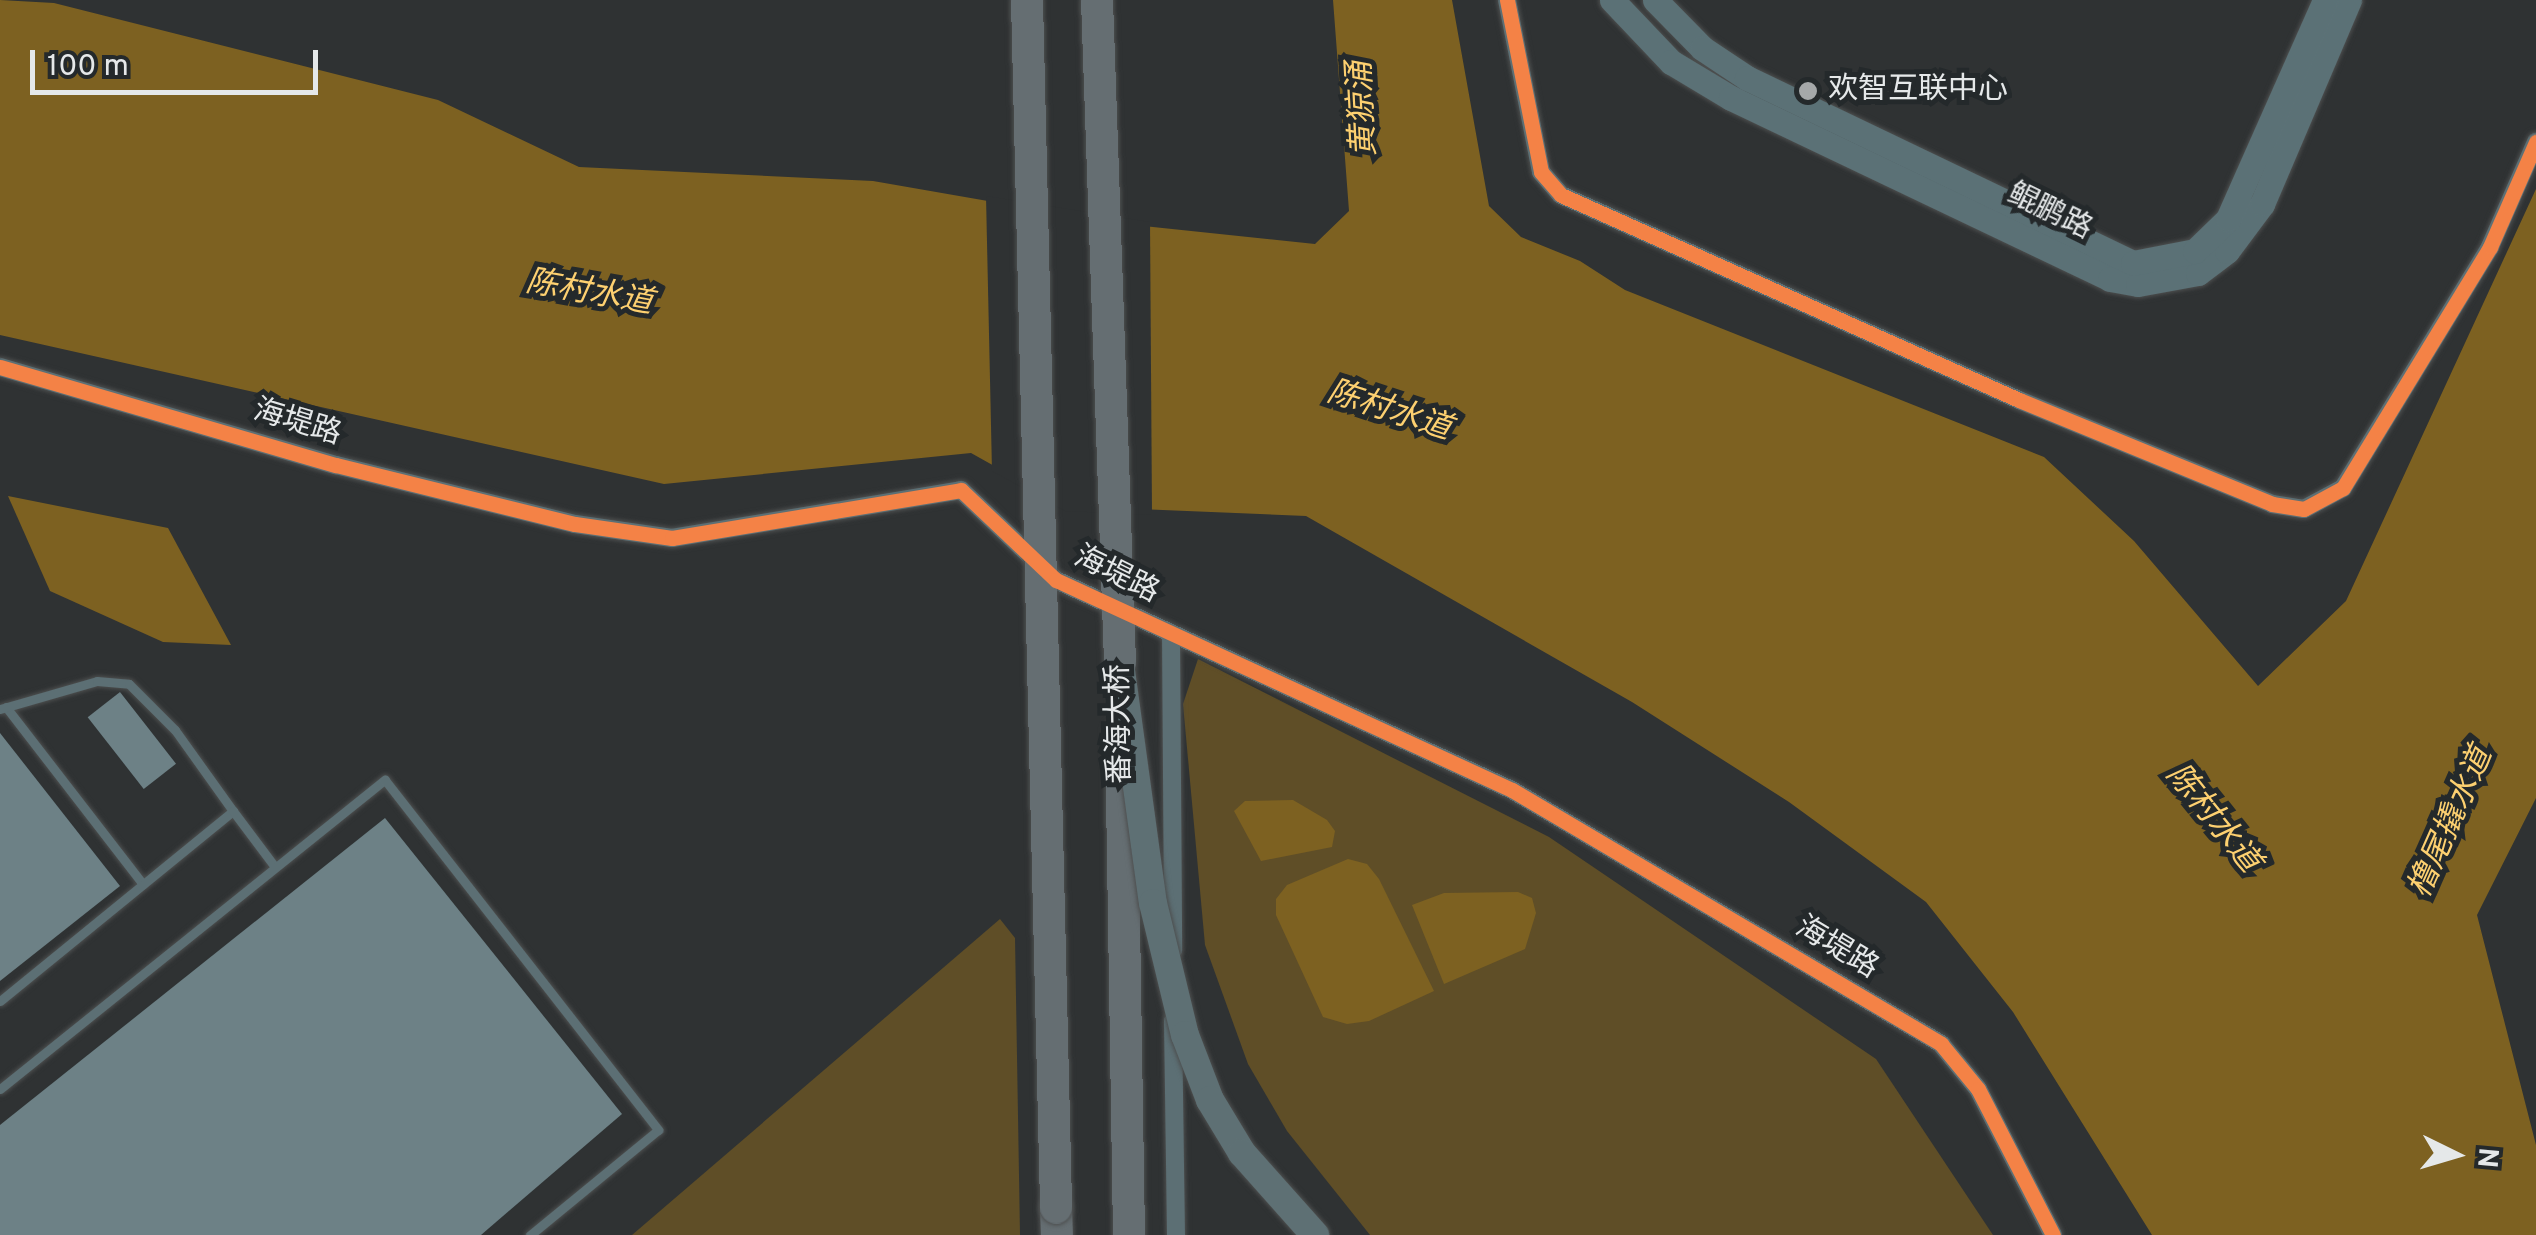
<!DOCTYPE html>
<html>
<head>
<meta charset="utf-8">
<style>
  body { margin:0 }
  #map { position:relative; width:2536px; height:1235px; overflow:hidden; background:#2f3233; font-family:Overpass,"Noto Sans SC",sans-serif }
  div>[style] { position:absolute }
  .green>* { inset:0; background:#5f4e27 }
  .water>* { inset:0; background:#7d6121 }
  .pier>* { inset:0; background:#2f3233 }
  .building>* { inset:0; background:#6d8186; transform-origin:0 0 }
  .roads { filter:drop-shadow(0 0 2px #4d4f4f) drop-shadow(0 0 2px #4d4f4f) }
  .lane>* { height:9px; margin:-4.5px; padding:0 4.5px; transform-origin:4.5px; border-radius:4.5px; background:#5c6f74 }
  .street>* { height:18px; margin:-9px; padding:0 9px; transform-origin:9px; border-radius:9px; background:#5c6f74 }
  .secondary>* { height:25px; margin:-12.5px; padding:0 12.5px; transform-origin:12.5px; border-radius:12.5px; background:#5b7176 }
  .highway>* { height:32px; margin:-16px; padding:0 16px; transform-origin:16px; border-radius:16px; background:#656e72 }
  .bridges { filter:drop-shadow(0 0 2px #4d4f4f) drop-shadow(0 0 2px #4d4f4f) }
  .primary-bridge>* { height:28px; margin:-14px; padding:0 14px; transform-origin:14px; border-radius:14px; background:#5e7074 }
  .highway-bridge>* { height:32px; margin:-16px; padding:0 16px; transform-origin:16px; border-radius:16px; background:#656e72 }
  .cycleway>* { height:15px; margin:-7.5px; padding:0 7.5px; transform-origin:7.5px; border-radius:7.5px; background:#f48246 }
  .dots>* { width:28px; height:28px; translate:-50% -50%; box-sizing:border-box; border:5px solid #24292b; border-radius:50% }
  span { translate:-50% -50%; white-space:nowrap; text-align:center; line-height:1.15; -webkit-text-stroke:10px #24292b; paint-order:stroke }
  .poi-label { font-size:30px; color:#e5e8e9 }
  .left { translate:0 -50%; text-align:left }
  .street-label { font-size:30px; color:#e5e8e9 }
  .water-label { font-size:32px; color:#fdd070; font-style:italic }
  .north { position:absolute; left:2406px; top:1105px; width:100px; height:100px; -webkit-text-stroke:8px #24292b; paint-order:stroke; rotate:95deg; font-size:28px; font-weight:700; line-height:40px; text-align:center; color:#e5e8e9 }
  .north::after { content:''; display:block; margin:auto; width:35px; height:45px; background:#e5e8e9; clip-path:polygon(50% 0,100% 100%,50% 72%,0 100%) }
  .scale { position:absolute; left:30px; top:50px; width:288px; height:45px; box-sizing:border-box; border:5px solid #e5e8e9; border-top:0; padding-left:12px; font-size:30px; line-height:35px; white-space:nowrap; color:#e5e8e9; -webkit-text-stroke:8px #24292b; paint-order:stroke }
</style>
</head>
<body>
<div id="map">
  <div class="green">
    <div style="clip-path:polygon(1198px 659px,1549px 837px,1876px 1059px,1993px 1235px,1370px 1235px,1287px 1131px,1248px 1064px,1205px 945px,1183px 704px)"></div>
    <div style="clip-path:polygon(1000px 919px,1015px 938px,1020px 1235px,632px 1235px)"></div>
  </div>
  <div class="water">
    <div style="clip-path:polygon(0 0,54px 3px,438px 100px,579px 167px,873px 181px,1115px 223px,1315px 244px,1349px 211px,1333px 0,1452px 0,1489px 206px,1521px 237px,1580px 261px,1625px 290px,2044px 457px,2134px 541px,2258px 686px,2346px 601px,2536px 189px,2536px 798px,2477px 915px,2536px 1145px,2536px 1235px,2152px 1235px,2013px 1012px,1926px 902px,1789px 802px,1632px 702px,1306px 516px,1066px 506px,971px 453px,664px 484px,0 335px)"></div>
    <div style="clip-path:polygon(8px 496px,168px 528px,231px 645px,163px 642px,50px 591px)"></div>
    <div style="clip-path:polygon(1293px 800px,1327px 820px,1335px 831px,1332px 847px,1261px 861px,1234px 811px,1245px 801px)"></div>
    <div style="clip-path:polygon(1348px 859px,1367px 864px,1379px 879px,1434px 991px,1369px 1021px,1347px 1024px,1323px 1017px,1276px 915px,1276px 899px,1287px 885px)"></div>
    <div style="clip-path:polygon(1518px 892px,1532px 898px,1536px 913px,1525px 949px,1444px 984px,1412px 905px,1444px 893px)"></div>
  </div>
  <div class="pier">
    <div style="clip-path:polygon(986px 196px,1150px 222px,1152px 515px,1065px 511px,992px 471px)"></div>
  </div>
  <div class="building">
    <div style="left:120px;top:692px;width:91px;height:41px;rotate:52deg"></div>
    <div style="clip-path:polygon(0 733px,120px 886px,0 981px)"></div>
    <div style="clip-path:polygon(385px 818px,622px 1114px,481px 1235px,0 1235px,0 1125px)"></div>
  </div>
  <div class="roads">
    <div class="lane">
      <div style="left:6px;top:707px;width:224px;rotate:52.3deg"></div>
      <div style="left:0;top:709px;width:101px;rotate:-16.1deg"></div>
      <div style="left:97px;top:681px;width:32px;rotate:5deg"></div>
      <div style="left:129px;top:684px;width:65px;rotate:45deg"></div>
      <div style="left:175px;top:730px;width:100px;rotate:54.4deg"></div>
      <div style="left:0;top:1001px;width:301px;rotate:-39.2deg"></div>
      <div style="left:233px;top:811px;width:70px;rotate:53.1deg"></div>
      <div style="left:0;top:1089px;width:494px;rotate:-38.8deg"></div>
      <div style="left:385px;top:780px;width:444px;rotate:52deg"></div>
      <div style="left:658px;top:1130px;width:166px;rotate:140.6deg"></div>
    </div>
    <div class="street">
      <div style="left:1507px;top:0;width:175px;rotate:78.8deg"></div>
      <div style="left:1541px;top:172px;width:30px;rotate:49deg"></div>
      <div style="left:1561px;top:195px;width:502px;rotate:24.11deg"></div>
      <div style="left:2019px;top:400px;width:274px;rotate:22.3deg"></div>
      <div style="left:2272px;top:504px;width:32px;rotate:9deg"></div>
      <div style="left:2304px;top:509px;width:44px;rotate:-28.3deg"></div>
      <div style="left:2343px;top:488px;width:282px;rotate:-58.6deg"></div>
      <div style="left:2490px;top:247px;width:115px;rotate:-66.3deg"></div>
      <div style="left:0;top:367px;width:350px;rotate:16.3deg"></div>
      <div style="left:336px;top:465px;width:246px;rotate:13.9deg"></div>
      <div style="left:575px;top:524px;width:98px;rotate:8.2deg"></div>
      <div style="left:672px;top:538px;width:293px;rotate:-9.4deg"></div>
      <div style="left:961px;top:490px;width:131px;rotate:43.5deg"></div>
      <div style="left:1056px;top:580px;width:502px;rotate:24.73deg"></div>
      <div style="left:1512px;top:790px;width:499px;rotate:30.6deg"></div>
      <div style="left:1941px;top:1044px;width:58px;rotate:50.6deg"></div>
      <div style="left:1978px;top:1089px;width:164px;rotate:62.8deg"></div>
      <div style="left:1171px;top:633px;width:317px;rotate:89.6deg"></div>
      <div style="left:1173px;top:1021px;width:214px;rotate:89.2deg"></div>
    </div>
    <div class="secondary">
      <div style="left:1612px;top:0;width:86px;rotate:46.4deg"></div>
      <div style="left:1671px;top:62px;width:70px;rotate:31deg"></div>
      <div style="left:1731px;top:98px;width:420px;rotate:25.5deg"></div>
      <div style="left:2110px;top:279px;width:28px;rotate:10deg"></div>
      <div style="left:2138px;top:284px;width:61px;rotate:-10.4deg"></div>
      <div style="left:2198px;top:273px;width:36px;rotate:-37deg"></div>
      <div style="left:2227px;top:251px;width:59px;rotate:-53.3deg"></div>
      <div style="left:2262px;top:204px;width:222px;rotate:-66.9deg"></div>
      <div style="left:1655px;top:0;width:67px;rotate:45.6deg"></div>
      <div style="left:1702px;top:48px;width:54px;rotate:33.7deg"></div>
      <div style="left:1747px;top:78px;width:428px;rotate:25.6deg"></div>
      <div style="left:2133px;top:263px;width:63px;rotate:-11deg"></div>
      <div style="left:2195px;top:251px;width:46px;rotate:-44.1deg"></div>
      <div style="left:2228px;top:219px;width:240px;rotate:-66.1deg"></div>
    </div>
    <div class="highway">
      <div style="left:1121px;top:732px;width:503px;rotate:89.09deg"></div>
      <div style="left:1056px;top:1208px;width:27px;rotate:88deg"></div>
    </div>
  </div>
  <div class="bridges">
    <div class="primary-bridge">
      <div style="left:1120px;top:663px;width:242px;rotate:82.2deg"></div>
      <div style="left:1153px;top:903px;width:136px;rotate:76.4deg"></div>
      <div style="left:1185px;top:1035px;width:70px;rotate:69deg"></div>
      <div style="left:1210px;top:1100px;width:62px;rotate:58.9deg"></div>
      <div style="left:1242px;top:1153px;width:110px;rotate:48.3deg"></div>
    </div>
    <div class="highway-bridge">
      <div style="left:1027px;top:0;width:1208px;rotate:88.62deg"></div>
      <div style="left:1097px;top:0;width:663px;rotate:88.01deg"></div>
    </div>
  </div>
  <div class="cycleway">
    <div style="left:1507px;top:0;width:175px;rotate:78.8deg"></div>
    <div style="left:1541px;top:172px;width:30px;rotate:49deg"></div>
    <div style="left:1561px;top:195px;width:502px;rotate:24.11deg"></div>
    <div style="left:2019px;top:400px;width:274px;rotate:22.3deg"></div>
    <div style="left:2272px;top:504px;width:32px;rotate:9deg"></div>
    <div style="left:2304px;top:509px;width:44px;rotate:-28.3deg"></div>
    <div style="left:2343px;top:488px;width:282px;rotate:-58.6deg"></div>
    <div style="left:2490px;top:247px;width:115px;rotate:-66.3deg"></div>
    <div style="left:0;top:367px;width:350px;rotate:16.3deg"></div>
    <div style="left:336px;top:465px;width:246px;rotate:13.9deg"></div>
    <div style="left:575px;top:524px;width:98px;rotate:8.2deg"></div>
    <div style="left:672px;top:538px;width:293px;rotate:-9.4deg"></div>
    <div style="left:961px;top:490px;width:131px;rotate:43.5deg"></div>
    <div style="left:1056px;top:580px;width:502px;rotate:24.73deg"></div>
    <div style="left:1512px;top:790px;width:499px;rotate:30.6deg"></div>
    <div style="left:1941px;top:1044px;width:58px;rotate:50.6deg"></div>
    <div style="left:1978px;top:1089px;width:164px;rotate:62.8deg"></div>
  </div>
  <div class="dots">
    <div style="left:1808px;top:91px;background:#a5a8a9"></div>
  </div>
  <div class="poi-label">
    <span class="left" style="left:1828px;top:91px">欢智互联中心</span>
  </div>
  <div class="street-label">
    <span style="left:2049px;top:213px;rotate:26deg">鲲鹏路</span>
    <span style="left:297px;top:424px;rotate:17deg">海堤路</span>
    <span style="left:1116px;top:576px;rotate:26deg">海堤路</span>
    <span style="left:1121px;top:724px;rotate:-91deg">番海大桥</span>
    <span style="left:1836px;top:949px;rotate:31deg">海堤路</span>
  </div>
  <div class="water-label">
    <span style="left:1364px;top:109px;rotate:-93deg">黄猄涌</span>
    <span style="left:589px;top:294px;rotate:10deg">陈村水道</span>
    <span style="left:1389px;top:412px;rotate:18deg">陈村水道</span>
    <span style="left:2212px;top:819px;rotate:51deg">陈村水道</span>
    <span style="left:2452px;top:823px;rotate:-66deg">橹尾撬水道</span>
  </div>
  <div class="north">N</div>
  <div class="scale">100 m</div>
</div>
</body>
</html>
